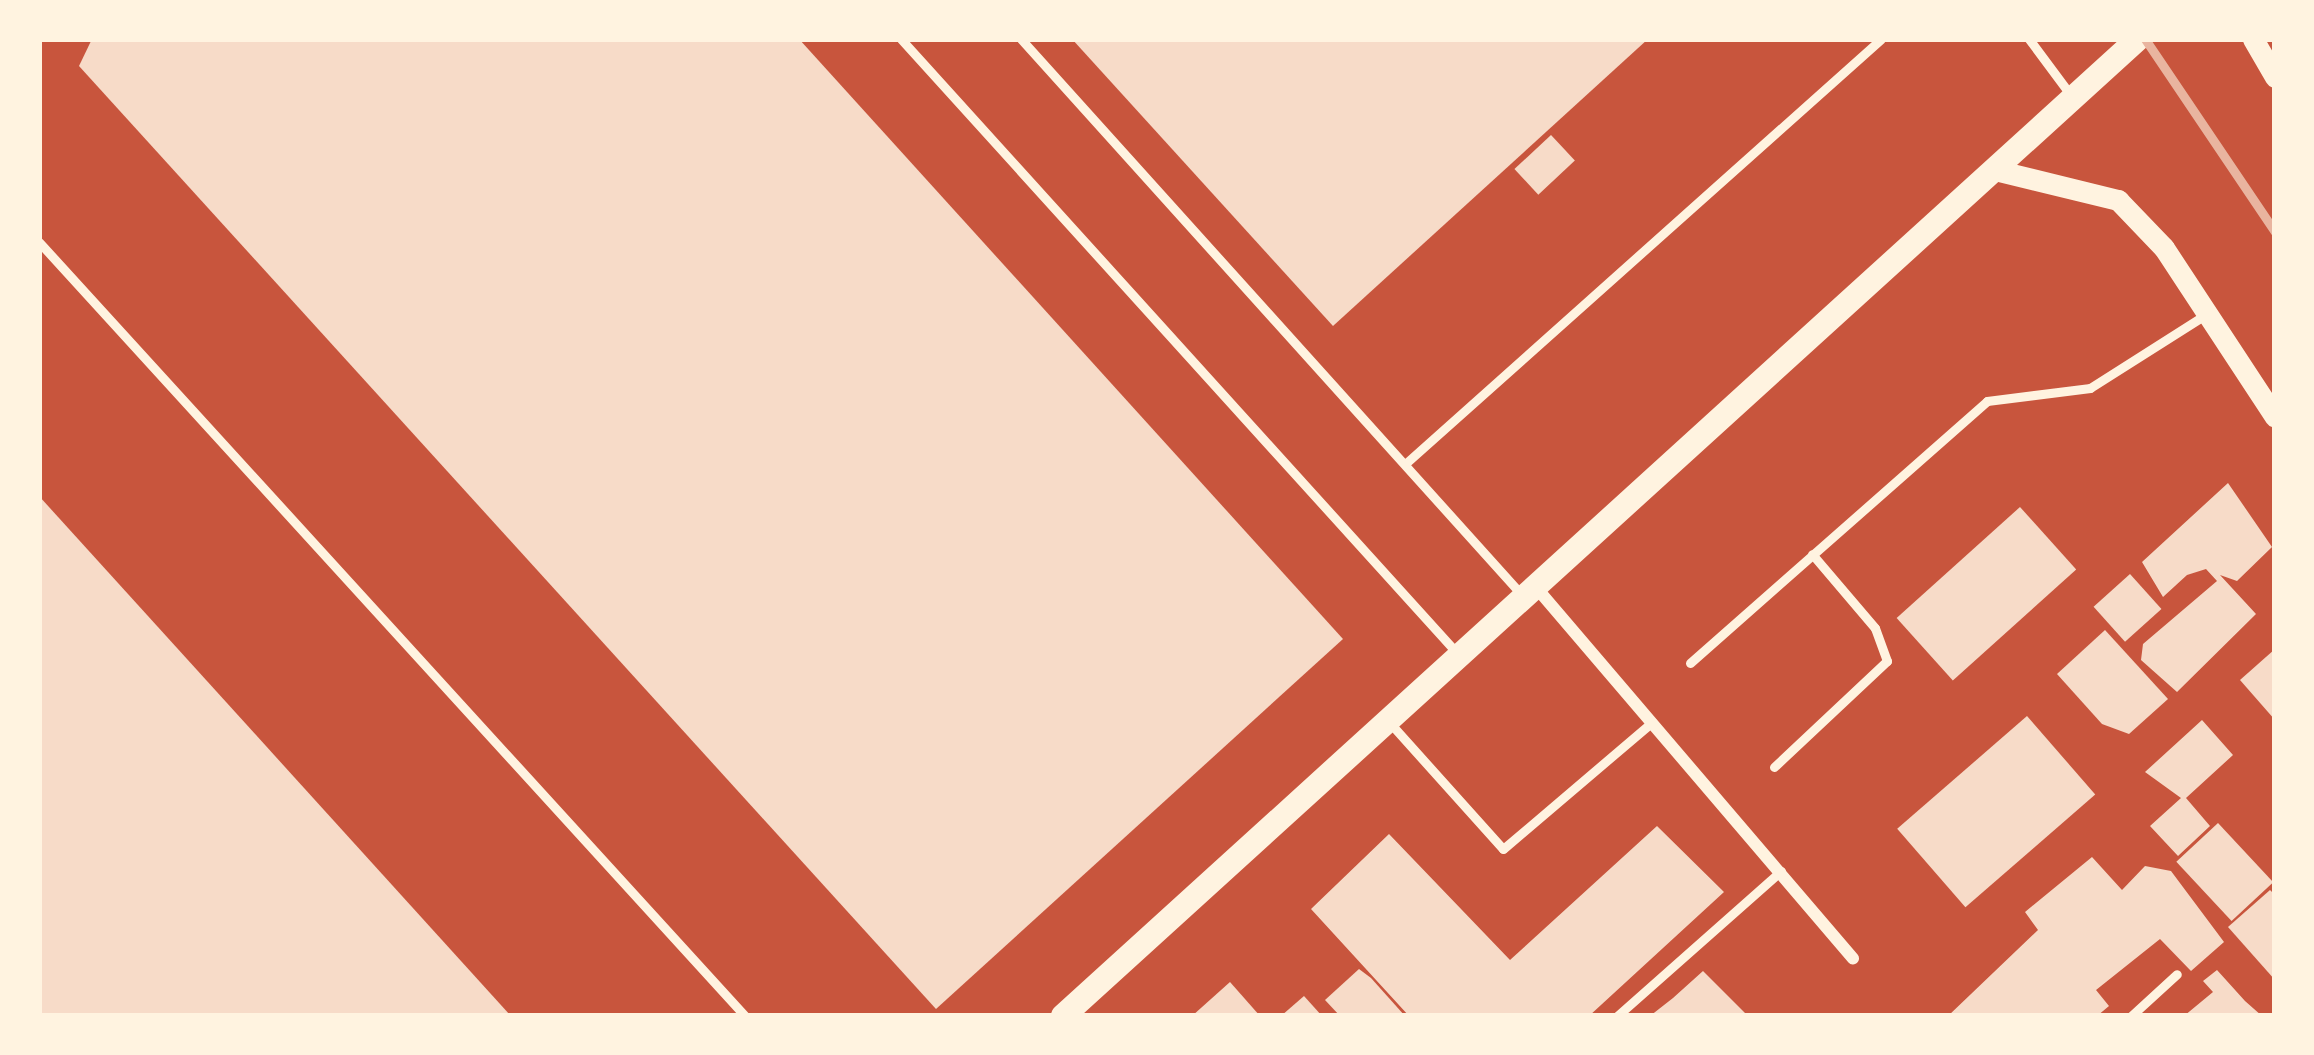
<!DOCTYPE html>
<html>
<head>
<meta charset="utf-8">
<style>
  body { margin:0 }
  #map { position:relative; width:2314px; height:1055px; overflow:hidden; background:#c8553d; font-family:Lora,serif }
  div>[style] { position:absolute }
  .building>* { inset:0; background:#f7dbc8; transform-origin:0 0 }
  .service>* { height:9px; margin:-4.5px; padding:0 4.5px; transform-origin:4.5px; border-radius:4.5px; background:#fff3e0 }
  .minor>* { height:12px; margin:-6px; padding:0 6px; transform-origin:6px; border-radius:6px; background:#fff3e0 }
  .tertiary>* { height:21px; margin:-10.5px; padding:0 10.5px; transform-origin:10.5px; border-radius:10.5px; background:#fff3e0 }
  .secondary>* { height:24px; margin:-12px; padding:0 12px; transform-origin:12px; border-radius:12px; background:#fff3e0 }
  .rail>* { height:9px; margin:-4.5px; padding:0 4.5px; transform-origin:4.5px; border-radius:4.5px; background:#e9b49f }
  span { translate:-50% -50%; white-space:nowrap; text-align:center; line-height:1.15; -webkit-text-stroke:9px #fff3e0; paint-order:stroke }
  .frame { position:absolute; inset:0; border:42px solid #fff3e0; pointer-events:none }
</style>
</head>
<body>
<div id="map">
  <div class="building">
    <div style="clip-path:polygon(92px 39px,799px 39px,1343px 639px,936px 1009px,79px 66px)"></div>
    <div style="clip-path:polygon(1072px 39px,1648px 39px,1333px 326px)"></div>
    <div style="left:1551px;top:135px;width:35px;height:50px;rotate:47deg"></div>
    <div style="clip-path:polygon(2228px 483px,2272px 547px,2237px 581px,2220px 575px,2256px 614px,2177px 692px,2141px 660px,2143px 644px,2217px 581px,2206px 569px,2187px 575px,2163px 597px,2142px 562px)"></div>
    <div style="clip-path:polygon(39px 496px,511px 1016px,39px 1016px)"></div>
    <div style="left:2020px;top:507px;width:84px;height:166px;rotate:48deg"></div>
    <div style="left:2130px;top:574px;width:47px;height:49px;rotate:48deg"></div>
    <div style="clip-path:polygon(2105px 630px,2168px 699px,2129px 734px,2102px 724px,2057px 674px)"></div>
    <div style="clip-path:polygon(2275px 649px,2275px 720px,2240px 680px)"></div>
    <div style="left:2027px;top:716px;width:104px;height:172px;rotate:49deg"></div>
    <div style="clip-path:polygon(2202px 720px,2233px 755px,2186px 798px,2210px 826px,2178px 856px,2150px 826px,2181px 798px,2145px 772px)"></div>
    <div style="left:2218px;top:823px;width:81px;height:57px;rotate:47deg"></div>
    <div style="clip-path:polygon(1657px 826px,1724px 892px,1589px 1016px,1409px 1016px,1311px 909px,1389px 834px,1510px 960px)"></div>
    <div style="clip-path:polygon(2092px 857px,2122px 890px,2145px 866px,2171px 871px,2224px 942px,2191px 971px,2160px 939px,2096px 990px,2109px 1006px,2097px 1016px,1948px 1016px,2038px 930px,2025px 912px)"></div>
    <div style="clip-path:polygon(2270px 890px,2275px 895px,2275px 980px,2228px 927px)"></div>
    <div style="clip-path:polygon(1359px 969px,1371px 978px,1405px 1016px,1340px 1016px,1325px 1000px)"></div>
    <div style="clip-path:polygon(2217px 970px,2245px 1001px,2262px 1016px,2184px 1016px,2213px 992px,2203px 981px)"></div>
    <div style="clip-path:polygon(1703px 971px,1748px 1016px,1650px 1016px,1673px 998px)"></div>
    <div style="clip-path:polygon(1230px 982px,1260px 1016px,1192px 1016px)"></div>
    <div style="clip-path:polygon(1304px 996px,1322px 1016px,1281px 1016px)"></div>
  </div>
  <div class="service">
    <div style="left:901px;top:39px;width:828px;rotate:47.84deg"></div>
    <div style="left:1021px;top:39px;width:747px;rotate:47.98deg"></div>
    <div style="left:2029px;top:39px;width:72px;rotate:53.4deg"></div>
    <div style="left:39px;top:242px;width:1048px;rotate:47.63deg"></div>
    <div style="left:1405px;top:464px;width:638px;rotate:-41.76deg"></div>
    <div style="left:1690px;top:663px;width:396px;rotate:-41.4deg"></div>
    <div style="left:1987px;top:401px;width:104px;rotate:-7.2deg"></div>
    <div style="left:2090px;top:388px;width:136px;rotate:-32.4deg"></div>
    <div style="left:1390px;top:723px;width:169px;rotate:48.1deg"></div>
    <div style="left:1503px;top:849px;width:196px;rotate:-40.4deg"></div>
    <div style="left:1774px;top:767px;width:155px;rotate:-43.2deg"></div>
    <div style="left:1887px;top:661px;width:35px;rotate:-110deg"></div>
    <div style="left:1875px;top:628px;width:97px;rotate:-130.4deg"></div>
    <div style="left:1617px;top:1016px;width:219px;rotate:-41.5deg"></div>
    <div style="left:2131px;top:1016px;width:62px;rotate:-42.4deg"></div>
  </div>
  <div class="minor">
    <div style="left:1540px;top:592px;width:482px;rotate:49.5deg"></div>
  </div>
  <div class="tertiary">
    <div style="left:2253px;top:39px;width:44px;rotate:59.9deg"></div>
    <div style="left:1995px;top:170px;width:127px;rotate:13.7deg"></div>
    <div style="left:2118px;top:200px;width:66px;rotate:46.2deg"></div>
    <div style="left:2164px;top:248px;width:202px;rotate:56.7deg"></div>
  </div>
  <div class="secondary">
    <div style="left:1063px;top:1016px;width:1453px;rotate:-42.27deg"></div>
  </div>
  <div class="rail">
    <div style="left:2145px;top:39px;width:233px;rotate:56deg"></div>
  </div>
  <div class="frame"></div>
</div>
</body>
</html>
